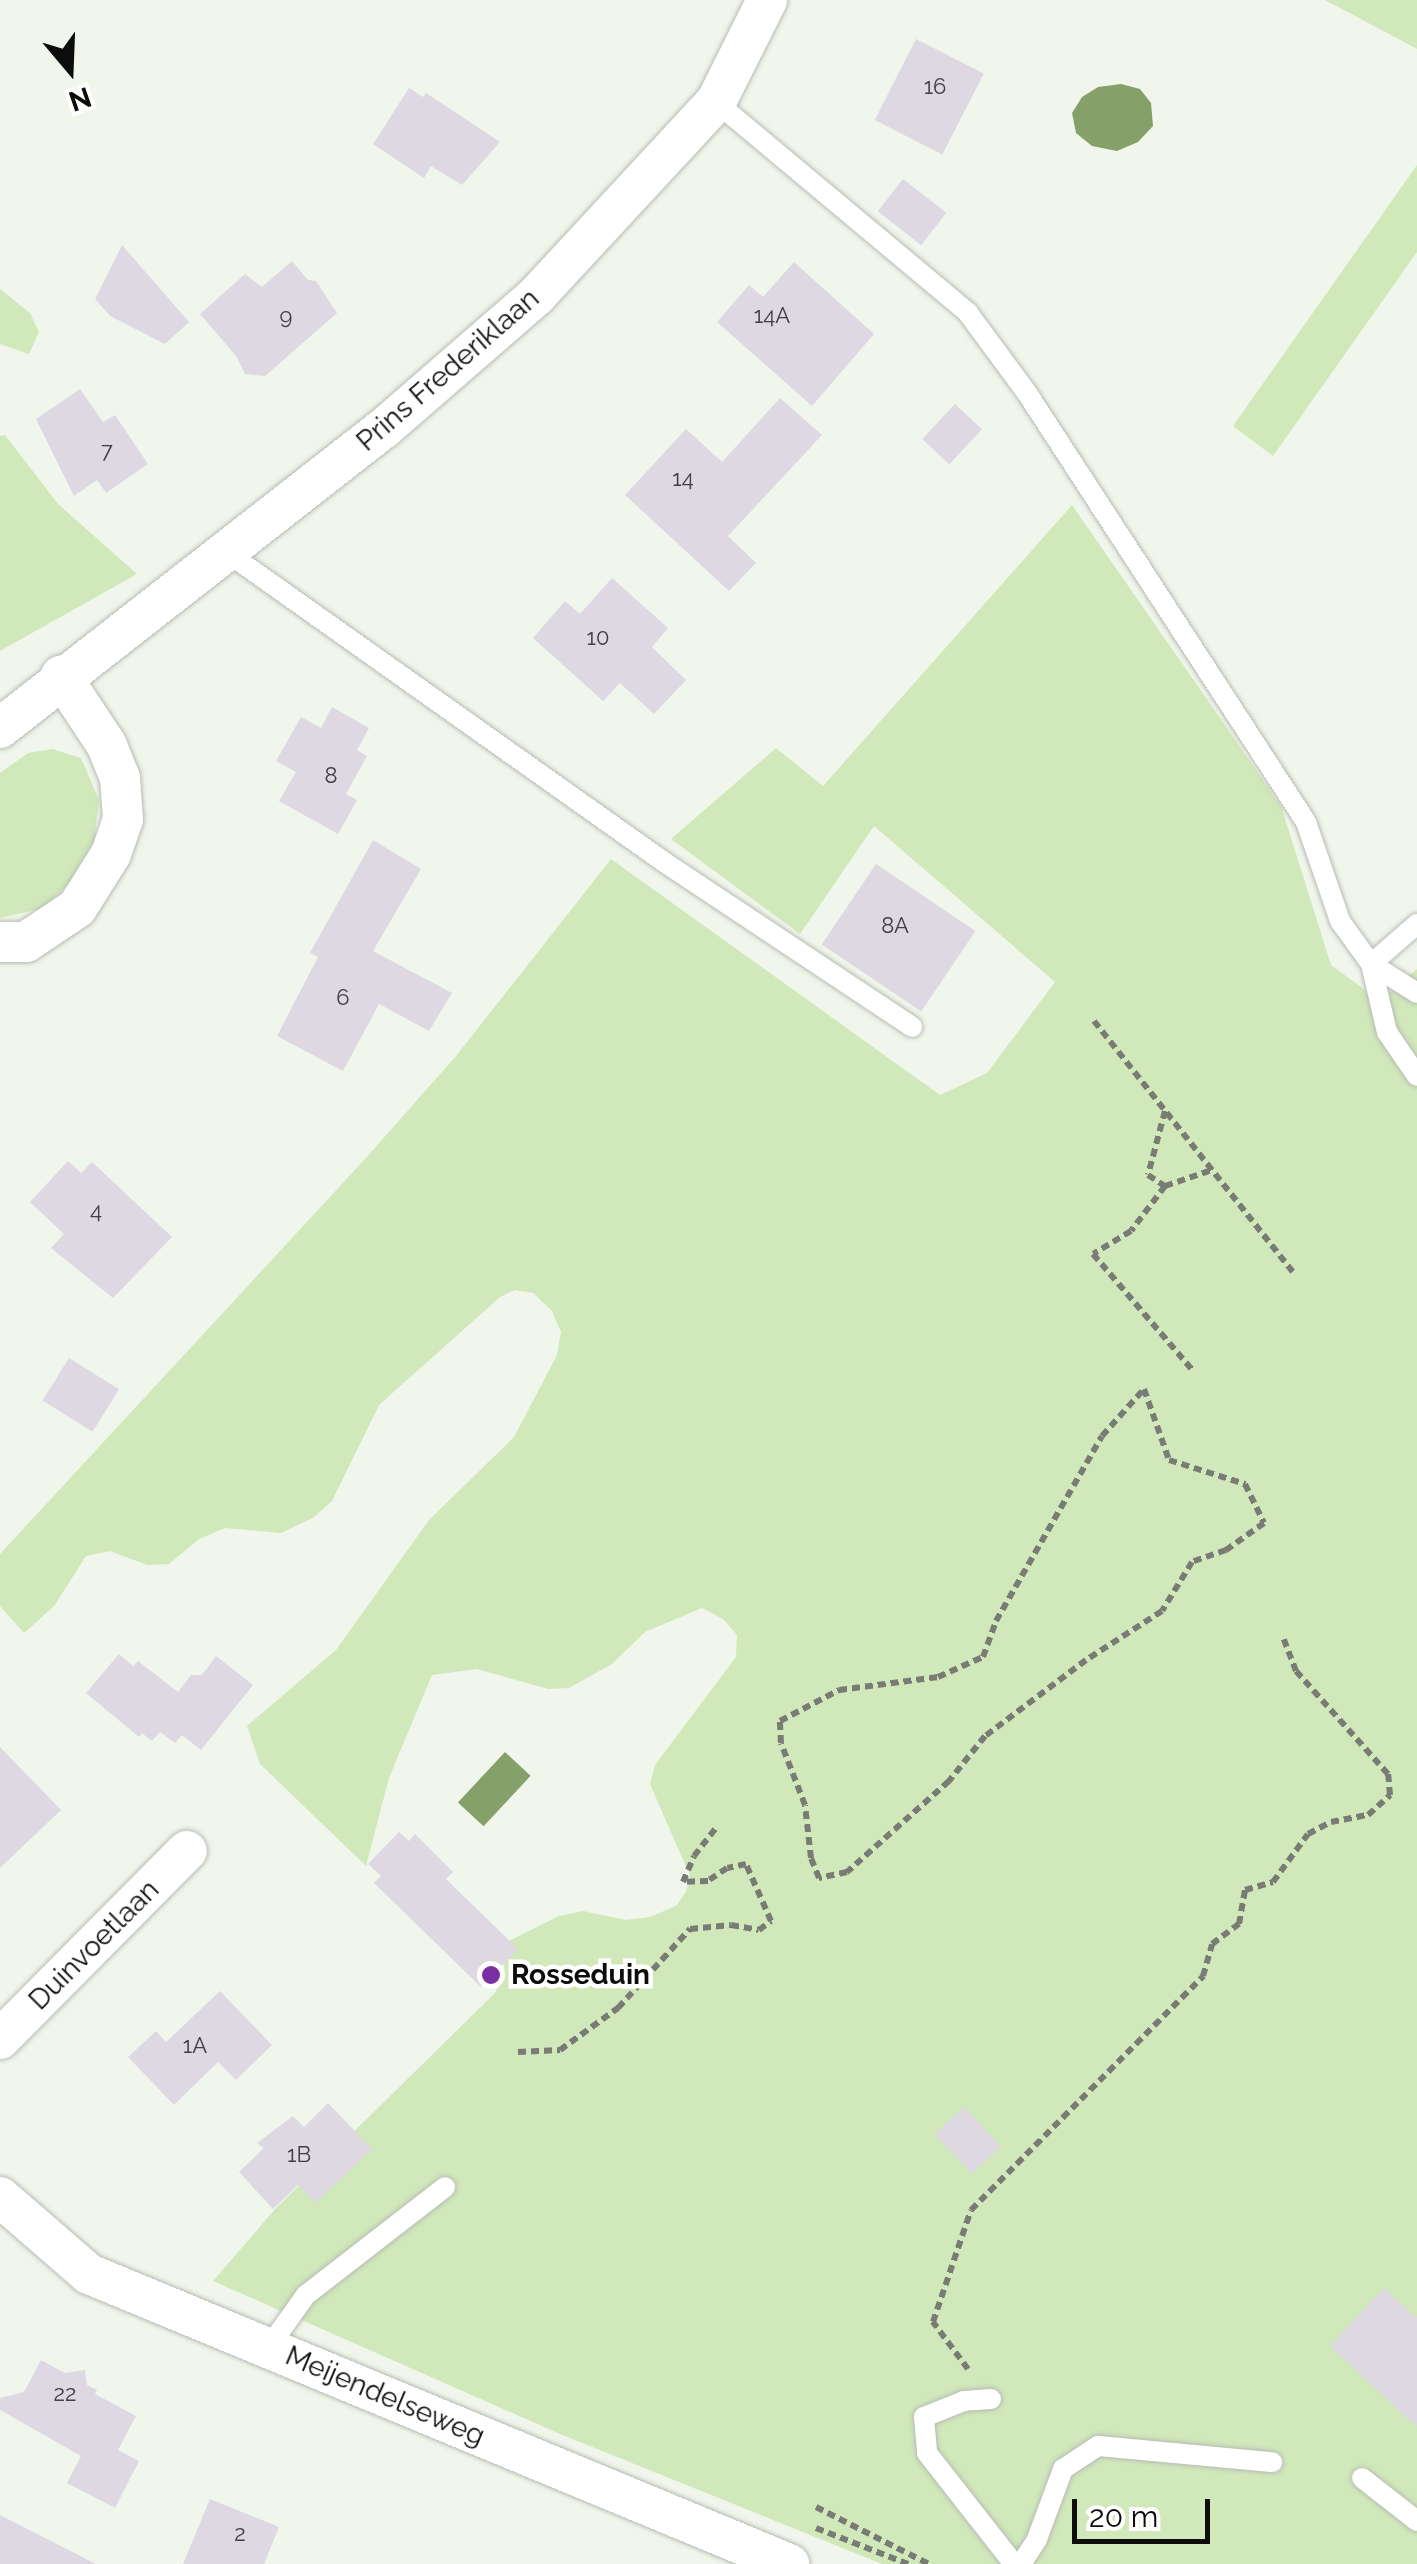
<!DOCTYPE html>
<html>
<head>
<meta charset="utf-8">
<style>
  body { margin:0 }
  #map { position:relative; width:1417px; height:2564px; overflow:hidden; background:#f1f6ec; font-family:Raleway,sans-serif }
  div>[style] { position:absolute }
  .green>* { inset:0; background:#d0e8ba }
  .water>* { inset:0; background:#85a068; transform-origin:0 0 }
  .building>* { inset:0; background:#ddd8e2; transform-origin:0 0 }
  .path>* { height:6px; margin-top:-3px; transform-origin:0; background:repeating-linear-gradient(90deg,#797c75 0 8px,transparent 0 13px) }
  .roads { filter:drop-shadow(0 0 2px #b7bcb3) drop-shadow(0 0 2px #b7bcb3) }
  .lane>* { height:20px; margin:-10px; padding:0 10px; transform-origin:10px; border-radius:10px; background:#fff }
  .street>* { height:40px; margin:-20px; padding:0 20px; transform-origin:20px; border-radius:20px; background:#fff }
  .dots>* { width:28px; height:28px; translate:-50% -50%; box-sizing:border-box; border:5px solid #fff; border-radius:50% }
  span { translate:-50% -50%; white-space:nowrap; text-align:center; line-height:1.15; -webkit-text-stroke:9px #fff; paint-order:stroke }
  .number-label { font-size:22px; color:#404040 }
  .number-label span { -webkit-text-stroke-width:0 }
  .street-label { font-size:28px; color:#0c0d0a }
  .poi-label { font-size:28px; color:#0c0d0a; font-weight:700 }
  .left { translate:0 -50%; text-align:left }
  .north { position:absolute; left:20px; top:20px; width:100px; height:100px; -webkit-text-stroke:8px #fff; paint-order:stroke; rotate:161deg; font-size:28px; font-weight:700; line-height:40px; text-align:center; color:#0c0d0a }
  .north::after { content:''; display:block; margin:auto; width:35px; height:45px; background:#0c0d0a; clip-path:polygon(50% 0,100% 100%,50% 72%,0 100%) }
  .scale { position:absolute; left:1072px; top:2499px; width:138px; height:45px; box-sizing:border-box; border:5px solid #0c0d0a; border-top:0; padding-left:12px; font-size:30px; line-height:35px; white-space:nowrap; color:#0c0d0a; -webkit-text-stroke:8px #fff; paint-order:stroke }
</style>
</head>
<body>
<div id="map">
  <div class="green">
    <div style="clip-path:polygon(1325px 0,1417px 0,1417px 49px)"></div>
    <div style="clip-path:polygon(1417px 165px,1417px 252px,1273px 456px,1233px 426px)"></div>
    <div style="clip-path:polygon(0 289px,30px 313px,39px 332px,29px 354px,0 344px)"></div>
    <div style="clip-path:polygon(5px 435px,58px 504px,137px 574px,0 651px,0 436px)"></div>
    <div style="clip-path:polygon(1072px 505px,1281px 806px,1331px 965px,1380px 1001px,1417px 969px,1417px 2564px,882px 2564px,560px 2434px,213px 2281px,276px 2208px,494px 1994px,504px 1978px,505px 1943px,559px 1916px,583px 1911px,626px 1920px,650px 1917px,676px 1906px,686px 1892px,690px 1876px,650px 1784px,655px 1765px,736px 1657px,737px 1635px,723px 1619px,702px 1608px,645px 1632px,612px 1664px,569px 1688px,548px 1689px,477px 1669px,432px 1675px,389px 1778px,366px 1866px,260px 1764px,247px 1726px,336px 1650px,429px 1520px,514px 1437px,557px 1355px,561px 1332px,552px 1311px,533px 1293px,515px 1290px,500px 1297px,379px 1405px,332px 1501px,313px 1518px,281px 1533px,225px 1528px,199px 1539px,169px 1564px,147px 1565px,110px 1551px,86px 1556px,54px 1606px,24px 1633px,0 1606px,0 1554px,365px 1159px,456px 1056px,611px 859px,940px 1095px,987px 1073px,1055px 982px,874px 826px,800px 934px,671px 839px,776px 748px,823px 786px)"></div>
    <div style="clip-path:polygon(52px 749px,81px 758px,99px 800px,94px 841px,72px 880px,44px 908px,0 918px,0 773px,28px 753px)"></div>
  </div>
  <div class="water">
    <div style="clip-path:polygon(1121px 84px,1140px 89px,1151px 103px,1153px 126px,1138px 142px,1117px 151px,1092px 146px,1076px 133px,1072px 113px,1082px 97px,1098px 87px)"></div>
    <div style="left:505px;top:1752px;width:35px;height:69px;rotate:43deg"></div>
  </div>
  <div class="building">
    <div style="left:916px;top:39px;width:76px;height:91px;rotate:27deg"></div>
    <div style="clip-path:polygon(409px 88px,423px 97px,426px 93px,500px 142px,462px 185px,431px 166px,424px 178px,373px 144px)"></div>
    <div style="left:903px;top:179px;width:55px;height:41px;rotate:38deg"></div>
    <div style="clip-path:polygon(122px 245px,189px 322px,165px 344px,110px 316px,95px 299px)"></div>
    <div style="clip-path:polygon(292px 261px,308px 280px,316px 281px,337px 313px,265px 376px,245px 374px,236px 356px,200px 314px,245px 274px,262px 287px)"></div>
    <div style="clip-path:polygon(794px 262px,874px 334px,812px 406px,717px 322px,749px 285px,763px 297px)"></div>
    <div style="clip-path:polygon(80px 389px,103px 422px,115px 415px,148px 464px,106px 493px,97px 480px,74px 496px,36px 419px)"></div>
    <div style="clip-path:polygon(780px 398px,822px 435px,728px 536px,756px 563px,729px 591px,625px 495px,686px 429px,722px 462px)"></div>
    <div style="left:955px;top:404px;width:37px;height:48px;rotate:43deg"></div>
    <div style="clip-path:polygon(612px 578px,668px 628px,652px 647px,686px 680px,654px 714px,620px 683px,603px 701px,533px 638px,565px 601px,580px 614px)"></div>
    <div style="clip-path:polygon(332px 707px,369px 728px,357px 750px,367px 756px,346px 794px,357px 800px,338px 834px,279px 801px,296px 772px,276px 761px,301px 717px,321px 728px)"></div>
    <div style="clip-path:polygon(373px 840px,421px 869px,373px 951px,452px 993px,429px 1031px,379px 1004px,343px 1071px,277px 1036px,318px 957px,310px 953px)"></div>
    <div style="left:876px;top:864px;width:120px;height:97px;rotate:34deg"></div>
    <div style="clip-path:polygon(68px 1161px,81px 1173px,92px 1162px,172px 1237px,113px 1298px,51px 1248px,64px 1234px,30px 1202px)"></div>
    <div style="left:69px;top:1358px;width:59px;height:50px;rotate:32deg"></div>
    <div style="clip-path:polygon(119px 1654px,133px 1666px,138px 1661px,178px 1692px,191px 1675px,202px 1675px,216px 1656px,253px 1685px,201px 1750px,182px 1735px,175px 1743px,160px 1732px,152px 1741px,142px 1733px,139px 1737px,86px 1693px)"></div>
    <div style="clip-path:polygon(0 1747px,61px 1810px,0 1868px)"></div>
    <div style="clip-path:polygon(399px 1832px,409px 1841px,415px 1834px,453px 1872px,446px 1879px,518px 1949px,481px 1987px,374px 1883px,381px 1876px,368px 1864px)"></div>
    <div style="clip-path:polygon(220px 1991px,272px 2045px,236px 2080px,218px 2062px,174px 2105px,128px 2057px,156px 2031px,166px 2042px)"></div>
    <div style="clip-path:polygon(328px 2103px,372px 2149px,315px 2203px,298px 2185px,273px 2209px,239px 2172px,264px 2148px,257px 2143px,293px 2116px,304px 2127px)"></div>
    <div style="left:964px;top:2107px;width:54px;height:40px;rotate:47deg"></div>
    <div style="clip-path:polygon(1384px 2288px,1417px 2318px,1417px 2427px,1330px 2346px)"></div>
    <div style="clip-path:polygon(41px 2360px,65px 2373px,85px 2370px,87px 2385px,97px 2390px,95px 2394px,136px 2416px,118px 2450px,139px 2461px,115px 2508px,67px 2483px,81px 2456px,0 2410px,0 2398px,24px 2392px)"></div>
    <div style="clip-path:polygon(210px 2499px,279px 2527px,264px 2564px,183px 2564px)"></div>
    <div style="clip-path:polygon(0 2515px,96px 2564px,0 2564px)"></div>
  </div>
  <div class="path">
    <div style="left:1094px;top:1021px;width:320px;rotate:51.6deg"></div>
    <div style="left:1165px;top:1111px;width:66px;rotate:104.9deg"></div>
    <div style="left:1148px;top:1175px;width:20px;rotate:33deg"></div>
    <div style="left:1165px;top:1186px;width:50px;rotate:-18.8deg"></div>
    <div style="left:1165px;top:1186px;width:56px;rotate:127.1deg"></div>
    <div style="left:1131px;top:1231px;width:44px;rotate:148.8deg"></div>
    <div style="left:1093px;top:1254px;width:155px;rotate:49.4deg"></div>
    <div style="left:1144px;top:1389px;width:75px;rotate:70.6deg"></div>
    <div style="left:1169px;top:1460px;width:80px;rotate:17.5deg"></div>
    <div style="left:1245px;top:1484px;width:43px;rotate:64deg"></div>
    <div style="left:1264px;top:1523px;width:47px;rotate:144.6deg"></div>
    <div style="left:1226px;top:1550px;width:36px;rotate:161deg"></div>
    <div style="left:1192px;top:1562px;width:57px;rotate:121.5deg"></div>
    <div style="left:1162px;top:1611px;width:90px;rotate:147.2deg"></div>
    <div style="left:1086px;top:1660px;width:126px;rotate:143deg"></div>
    <div style="left:985px;top:1736px;width:58px;rotate:128.7deg"></div>
    <div style="left:949px;top:1781px;width:137px;rotate:138.3deg"></div>
    <div style="left:847px;top:1872px;width:29px;rotate:168deg"></div>
    <div style="left:819px;top:1878px;width:22px;rotate:-112deg"></div>
    <div style="left:811px;top:1858px;width:53px;rotate:-96.5deg"></div>
    <div style="left:805px;top:1805px;width:66px;rotate:-111.2deg"></div>
    <div style="left:781px;top:1743px;width:22px;rotate:-93deg"></div>
    <div style="left:780px;top:1721px;width:67px;rotate:-27.7deg"></div>
    <div style="left:839px;top:1690px;width:100px;rotate:-7.5deg"></div>
    <div style="left:938px;top:1677px;width:49px;rotate:-24deg"></div>
    <div style="left:983px;top:1657px;width:38px;rotate:-70deg"></div>
    <div style="left:996px;top:1621px;width:213px;rotate:-60.2deg"></div>
    <div style="left:1102px;top:1436px;width:63px;rotate:-48.2deg"></div>
    <div style="left:518px;top:2052px;width:42px;rotate:-2.7deg"></div>
    <div style="left:560px;top:2050px;width:72px;rotate:-35.9deg"></div>
    <div style="left:618px;top:2008px;width:107px;rotate:-47.7deg"></div>
    <div style="left:690px;top:1929px;width:41px;rotate:-5.6deg"></div>
    <div style="left:731px;top:1925px;width:28px;rotate:10deg"></div>
    <div style="left:759px;top:1930px;width:15px;rotate:-37deg"></div>
    <div style="left:771px;top:1921px;width:62px;rotate:-113.7deg"></div>
    <div style="left:746px;top:1864px;width:19px;rotate:168deg"></div>
    <div style="left:727px;top:1868px;width:23px;rotate:146deg"></div>
    <div style="left:708px;top:1881px;width:25px;rotate:178deg"></div>
    <div style="left:683px;top:1882px;width:28px;rotate:-67deg"></div>
    <div style="left:694px;top:1856px;width:37px;rotate:-52deg"></div>
    <div style="left:968px;top:2369px;width:59px;rotate:-126.7deg"></div>
    <div style="left:933px;top:2322px;width:118px;rotate:-71.3deg"></div>
    <div style="left:971px;top:2210px;width:330px;rotate:-45.2deg"></div>
    <div style="left:1203px;top:1976px;width:33px;rotate:-74deg"></div>
    <div style="left:1212px;top:1944px;width:34px;rotate:-37deg"></div>
    <div style="left:1239px;top:1924px;width:35px;rotate:-80deg"></div>
    <div style="left:1245px;top:1890px;width:29px;rotate:-16deg"></div>
    <div style="left:1273px;top:1882px;width:59px;rotate:-53.9deg"></div>
    <div style="left:1308px;top:1834px;width:26px;rotate:-28deg"></div>
    <div style="left:1331px;top:1822px;width:38px;rotate:-11deg"></div>
    <div style="left:1368px;top:1815px;width:30px;rotate:-42deg"></div>
    <div style="left:1390px;top:1795px;width:21px;rotate:-95deg"></div>
    <div style="left:1388px;top:1774px;width:138px;rotate:-131.8deg"></div>
    <div style="left:1296px;top:1671px;width:34px;rotate:-111deg"></div>
    <div style="left:816px;top:2507px;width:127px;rotate:26.8deg"></div>
    <div style="left:816px;top:2528px;width:99px;rotate:21.4deg"></div>
  </div>
  <div class="roads">
    <div class="lane">
      <div style="left:716px;top:102px;width:329px;rotate:39.9deg"></div>
      <div style="left:968px;top:313px;width:99px;rotate:53.6deg"></div>
      <div style="left:1027px;top:393px;width:512px;rotate:56.96deg"></div>
      <div style="left:1306px;top:822px;width:105px;rotate:71deg"></div>
      <div style="left:1340px;top:921px;width:53px;rotate:54.2deg"></div>
      <div style="left:1371px;top:964px;width:61px;rotate:-41deg"></div>
      <div style="left:225px;top:551px;width:538px;rotate:35.31deg"></div>
      <div style="left:664px;top:862px;width:298px;rotate:33.6deg"></div>
      <div style="left:1371px;top:964px;width:70px;rotate:76.8deg"></div>
      <div style="left:1387px;top:1032px;width:53px;rotate:55.7deg"></div>
      <div style="left:1371px;top:964px;width:54px;rotate:32.2deg"></div>
      <div style="left:268px;top:2348px;width:65px;rotate:-54.4deg"></div>
      <div style="left:306px;top:2295px;width:176px;rotate:-37.8deg"></div>
      <div style="left:991px;top:2399px;width:27px;rotate:176deg"></div>
      <div style="left:964px;top:2401px;width:43px;rotate:158.2deg"></div>
      <div style="left:924px;top:2417px;width:36px;rotate:85deg"></div>
      <div style="left:927px;top:2453px;width:141px;rotate:51.9deg"></div>
      <div style="left:1362px;top:2478px;width:70px;rotate:38deg"></div>
      <div style="left:1021px;top:2564px;width:30px;rotate:-57deg"></div>
      <div style="left:1037px;top:2539px;width:75px;rotate:-69.6deg"></div>
      <div style="left:1063px;top:2469px;width:42px;rotate:-33.3deg"></div>
      <div style="left:1098px;top:2446px;width:175px;rotate:5.3deg"></div>
    </div>
    <div class="street">
      <div style="left:0;top:728px;width:486px;rotate:-38deg"></div>
      <div style="left:383px;top:429px;width:204px;rotate:-41deg"></div>
      <div style="left:537px;top:295px;width:263px;rotate:-47.2deg"></div>
      <div style="left:716px;top:102px;width:114px;rotate:-63.4deg"></div>
      <div style="left:0;top:942px;width:26px"></div>
      <div style="left:26px;top:942px;width:61px;rotate:-33.7deg"></div>
      <div style="left:77px;top:908px;width:64px;rotate:-57.8deg"></div>
      <div style="left:111px;top:854px;width:37px;rotate:-71deg"></div>
      <div style="left:123px;top:819px;width:41px;rotate:-94.2deg"></div>
      <div style="left:120px;top:778px;width:37px;rotate:-112deg"></div>
      <div style="left:106px;top:744px;width:82px;rotate:-123.5deg"></div>
      <div style="left:0;top:2039px;width:265px;rotate:-45.2deg"></div>
      <div style="left:0;top:2197px;width:118px;rotate:40.9deg"></div>
      <div style="left:89px;top:2274px;width:758px;rotate:22.5deg"></div>
    </div>
  </div>
  <div class="dots">
    <div style="left:491px;top:1975px;background:#782fa2"></div>
  </div>
  <div class="number-label">
    <span style="left:935px;top:87px">16</span>
    <span style="left:772px;top:316px">14A</span>
    <span style="left:286px;top:317px">9</span>
    <span style="left:107px;top:451px">7</span>
    <span style="left:683px;top:479px">14</span>
    <span style="left:598px;top:638px">10</span>
    <span style="left:331px;top:776px">8</span>
    <span style="left:895px;top:926px">8A</span>
    <span style="left:343px;top:998px">6</span>
    <span style="left:96px;top:1211px">4</span>
    <span style="left:195px;top:2046px">1A</span>
    <span style="left:299px;top:2155px">1B</span>
    <span style="left:65px;top:2394px">22</span>
    <span style="left:240px;top:2534px">2</span>
  </div>
  <div class="street-label">
    <span style="left:448px;top:370px;rotate:-41deg">Prins Frederiklaan</span>
    <span style="left:94px;top:1945px;rotate:-45deg">Duinvoetlaan</span>
    <span style="left:385px;top:2396px;rotate:23deg">Meijendelseweg</span>
  </div>
  <div class="poi-label">
    <span class="left" style="left:511px;top:1975px">Rosseduin</span>
  </div>
  <div class="north">N</div>
  <div class="scale">20 m</div>
</div>
</body>
</html>
